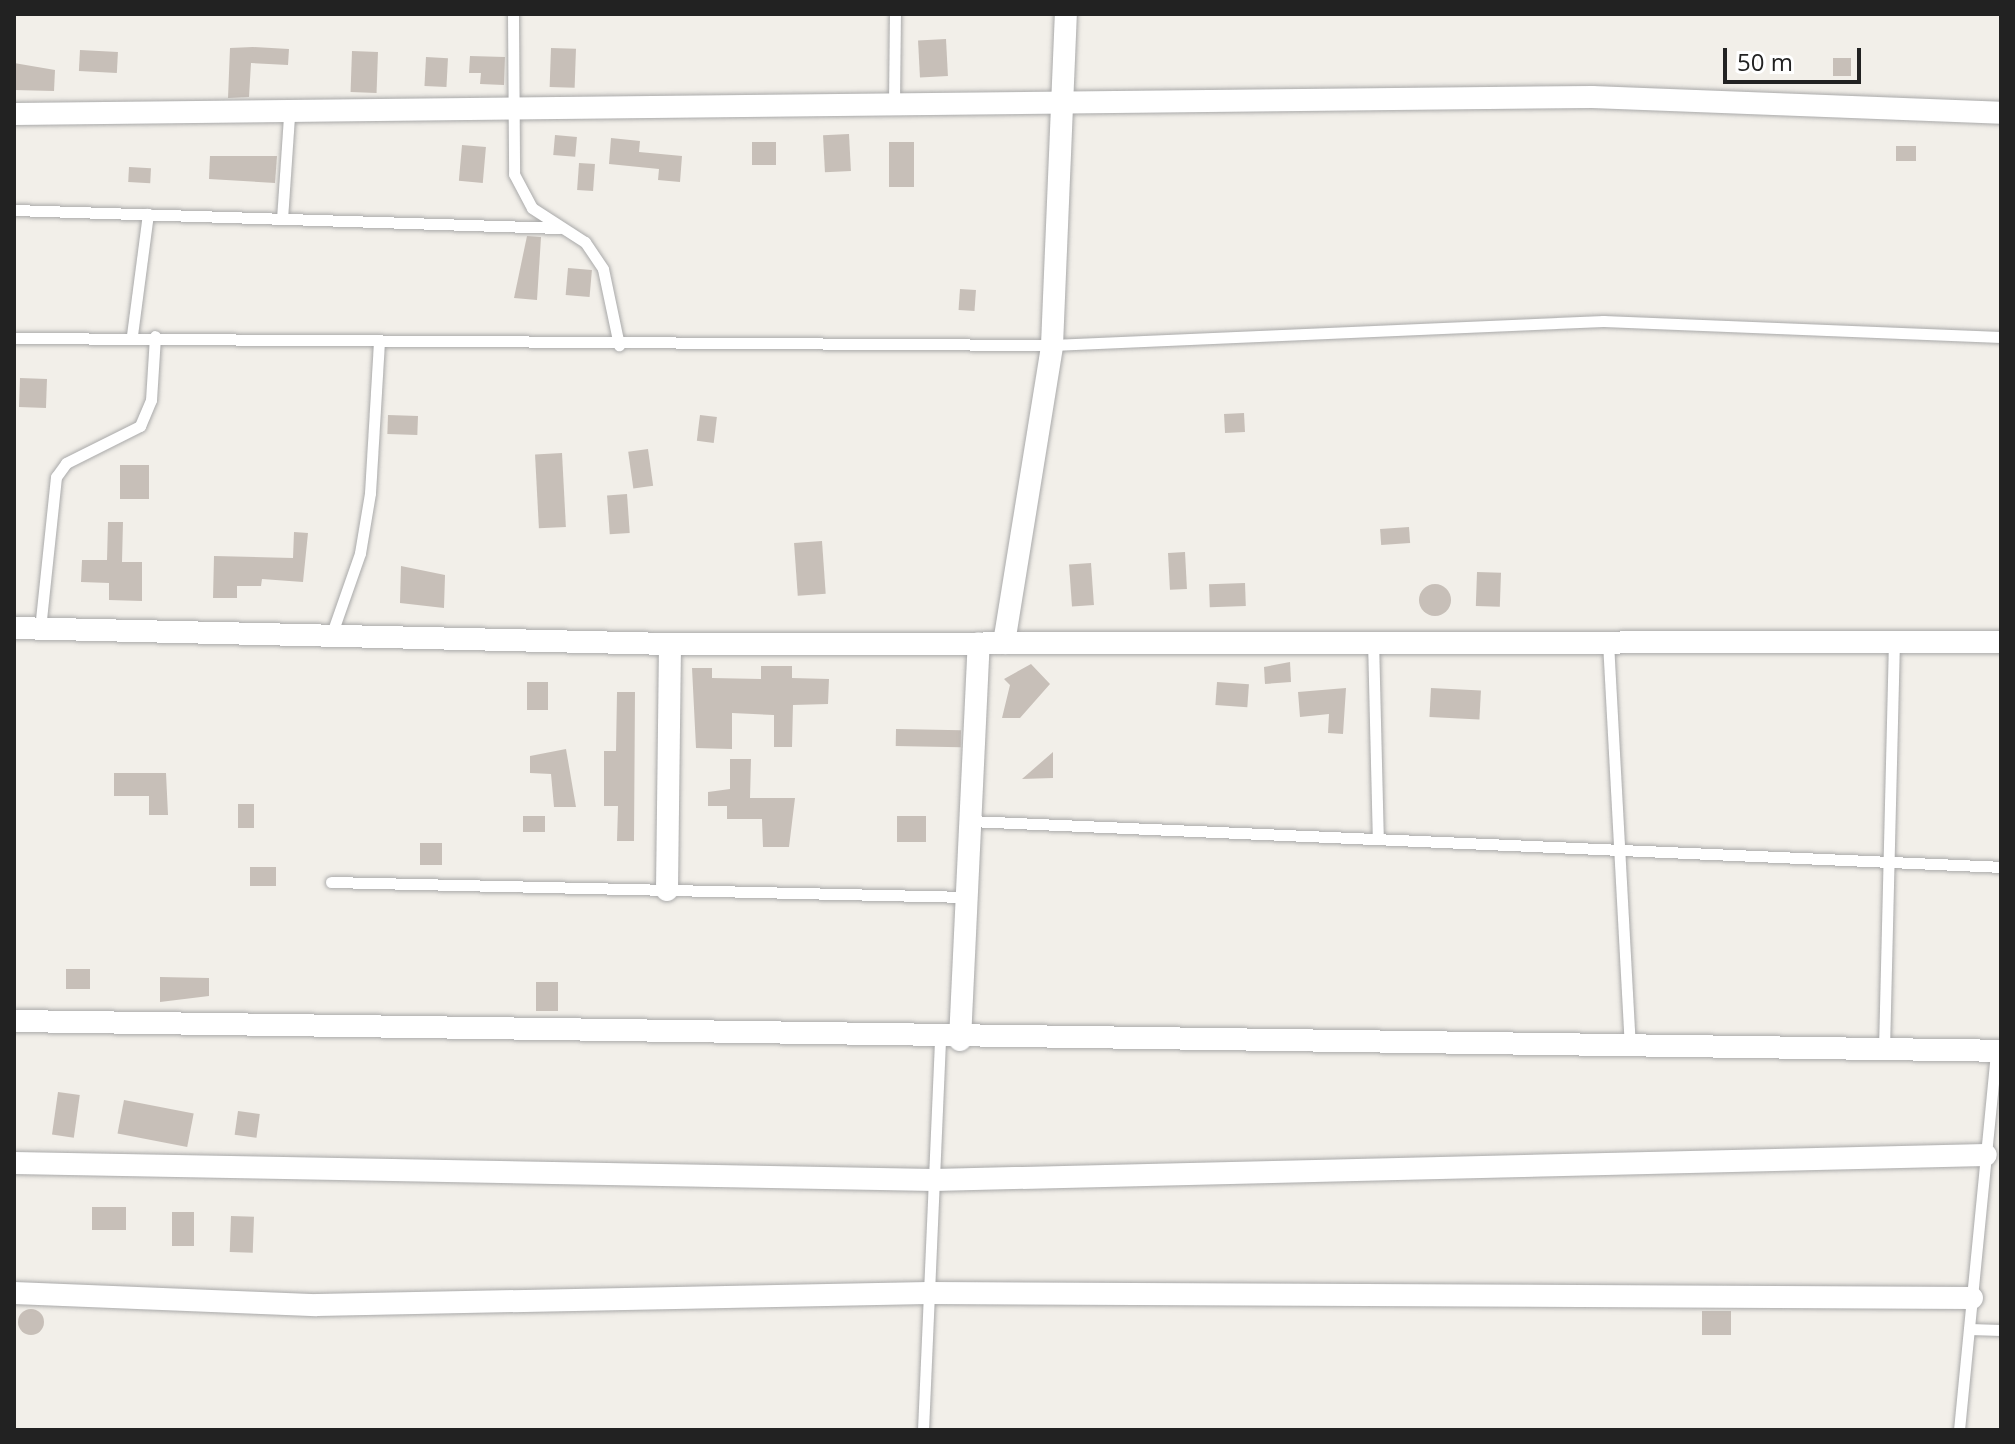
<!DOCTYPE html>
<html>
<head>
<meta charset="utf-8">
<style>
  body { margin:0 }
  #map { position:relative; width:2015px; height:1444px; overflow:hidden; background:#f2efe9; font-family:"Open Sans",sans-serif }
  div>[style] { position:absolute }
  .building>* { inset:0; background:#c7bfb8; transform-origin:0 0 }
  .round { border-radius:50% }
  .roads { filter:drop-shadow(0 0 2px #a9a9a9) drop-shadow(0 0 2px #a9a9a9) }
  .service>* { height:11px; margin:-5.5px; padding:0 5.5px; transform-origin:5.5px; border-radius:5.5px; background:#fff }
  .minor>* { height:22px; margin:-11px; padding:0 11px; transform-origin:11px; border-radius:11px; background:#fff }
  span { translate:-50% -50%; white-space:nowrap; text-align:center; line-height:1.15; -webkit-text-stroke:6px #fff; paint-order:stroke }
  .frame { position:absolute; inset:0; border:16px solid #222; pointer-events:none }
  .scale { position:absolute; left:1723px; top:48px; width:138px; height:36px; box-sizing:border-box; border:4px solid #222; border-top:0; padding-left:10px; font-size:24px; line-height:28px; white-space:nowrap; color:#222; -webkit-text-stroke:6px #fff; paint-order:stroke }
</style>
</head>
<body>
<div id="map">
  <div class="building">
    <div style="left:946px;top:39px;width:37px;height:28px;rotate:87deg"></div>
    <div style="clip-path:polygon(253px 47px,289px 49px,288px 65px,251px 63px,249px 97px,228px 98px,230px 48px)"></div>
    <div style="left:551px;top:48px;width:25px;height:39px;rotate:2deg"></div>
    <div style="left:80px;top:50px;width:38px;height:21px;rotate:3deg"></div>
    <div style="left:352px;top:51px;width:26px;height:41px;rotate:2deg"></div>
    <div style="clip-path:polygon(470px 56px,505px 57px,504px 85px,480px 84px,481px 73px,469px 73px)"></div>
    <div style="left:426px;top:57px;width:22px;height:29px;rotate:3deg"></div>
    <div style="left:1833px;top:58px;width:18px;height:18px"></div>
    <div style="clip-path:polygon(14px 63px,55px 70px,54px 91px,14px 90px)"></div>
    <div style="left:849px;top:134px;width:37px;height:26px;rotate:87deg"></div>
    <div style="left:555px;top:135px;width:22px;height:20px;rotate:5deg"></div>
    <div style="clip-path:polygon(611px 138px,640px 141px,639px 152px,682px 156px,680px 182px,658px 180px,659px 169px,609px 164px)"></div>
    <div style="left:752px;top:142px;width:24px;height:23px"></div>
    <div style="left:889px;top:142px;width:25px;height:45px"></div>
    <div style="left:462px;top:145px;width:24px;height:36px;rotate:5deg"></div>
    <div style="left:1896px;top:146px;width:20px;height:15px"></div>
    <div style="clip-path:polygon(210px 156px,277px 156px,275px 183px,209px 179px)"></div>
    <div style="left:579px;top:163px;width:16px;height:27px;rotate:4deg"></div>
    <div style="left:129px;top:167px;width:22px;height:15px;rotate:3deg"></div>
    <div style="clip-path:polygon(527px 236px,541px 237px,537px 300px,514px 298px)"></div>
    <div style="left:568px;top:268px;width:24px;height:27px;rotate:5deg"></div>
    <div style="left:960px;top:289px;width:16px;height:21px;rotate:4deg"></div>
    <div style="left:20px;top:378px;width:27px;height:29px;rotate:2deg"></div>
    <div style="left:1244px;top:413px;width:19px;height:20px;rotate:87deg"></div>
    <div style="left:388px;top:415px;width:30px;height:19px;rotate:2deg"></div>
    <div style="left:700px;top:415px;width:17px;height:26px;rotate:7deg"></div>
    <div style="left:648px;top:449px;width:37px;height:20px;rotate:82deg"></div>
    <div style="left:562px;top:453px;width:74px;height:27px;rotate:87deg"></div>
    <div style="left:120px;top:465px;width:29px;height:34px"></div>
    <div style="left:627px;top:494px;width:39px;height:20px;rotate:86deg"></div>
    <div style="clip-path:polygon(108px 522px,123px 522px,122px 562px,142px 562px,142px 601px,109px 600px,109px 583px,81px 582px,82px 560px,107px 560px)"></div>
    <div style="left:1409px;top:527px;width:16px;height:29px;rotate:86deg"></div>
    <div style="clip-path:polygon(294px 532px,308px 533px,303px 582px,262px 579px,261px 586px,237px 586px,237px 598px,213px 598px,214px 556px,293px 558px)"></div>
    <div style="left:822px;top:541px;width:53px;height:28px;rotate:86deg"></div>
    <div style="left:1185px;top:552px;width:37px;height:17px;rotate:87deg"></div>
    <div style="left:1091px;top:563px;width:42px;height:22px;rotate:86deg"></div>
    <div style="clip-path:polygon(401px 566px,445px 575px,444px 608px,400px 603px)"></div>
    <div style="left:1477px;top:572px;width:24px;height:34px;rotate:2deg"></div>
    <div style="left:1245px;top:583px;width:23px;height:36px;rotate:88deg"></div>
    <div class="round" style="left:1419px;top:584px;width:32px;height:32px"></div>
    <div style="clip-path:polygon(1290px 662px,1291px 682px,1265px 684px,1264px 667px)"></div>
    <div style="clip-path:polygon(1031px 664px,1050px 684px,1020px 718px,1002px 718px,1010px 685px,1004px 679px)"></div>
    <div style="clip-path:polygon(761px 666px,792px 666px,792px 678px,829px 679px,828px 704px,793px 705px,792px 747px,774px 747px,774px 715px,732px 713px,732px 749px,696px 748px,692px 668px,712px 668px,712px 678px,761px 679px)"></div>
    <div style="left:527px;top:682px;width:21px;height:28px"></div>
    <div style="left:1217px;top:682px;width:32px;height:23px;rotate:4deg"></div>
    <div style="clip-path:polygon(1346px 688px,1343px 734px,1328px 733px,1329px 714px,1300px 717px,1298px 692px)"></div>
    <div style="left:1431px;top:688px;width:50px;height:29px;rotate:3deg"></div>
    <div style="clip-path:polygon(617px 692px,635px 692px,634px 841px,617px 841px,618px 806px,604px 806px,604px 751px,616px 751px)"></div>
    <div style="left:896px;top:729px;width:65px;height:17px;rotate:1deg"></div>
    <div style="clip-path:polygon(566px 749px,576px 807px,554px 807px,551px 774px,530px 773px,530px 756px)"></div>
    <div style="clip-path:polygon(1053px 752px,1053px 778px,1022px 779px)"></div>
    <div style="clip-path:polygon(730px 759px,751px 759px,750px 798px,795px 798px,789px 847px,763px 847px,762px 819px,727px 819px,727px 806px,708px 806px,708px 792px,730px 789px)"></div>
    <div style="clip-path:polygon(114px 773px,166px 773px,168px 815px,149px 815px,149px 796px,114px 796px)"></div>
    <div style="left:238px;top:804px;width:16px;height:24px"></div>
    <div style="left:523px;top:816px;width:22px;height:16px"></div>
    <div style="left:897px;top:816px;width:29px;height:26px"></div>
    <div style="left:420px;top:843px;width:22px;height:22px"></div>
    <div style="left:250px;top:867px;width:26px;height:19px"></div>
    <div style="left:66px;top:969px;width:24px;height:20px"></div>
    <div style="clip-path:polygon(160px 977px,209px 978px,209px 996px,160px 1002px)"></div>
    <div style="left:558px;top:982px;width:29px;height:22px;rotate:90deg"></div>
    <div style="left:58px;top:1092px;width:22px;height:43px;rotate:8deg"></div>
    <div style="left:124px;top:1100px;width:71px;height:34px;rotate:11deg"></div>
    <div style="left:238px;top:1111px;width:22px;height:24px;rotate:8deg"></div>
    <div style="left:92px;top:1207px;width:34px;height:23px"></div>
    <div style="left:172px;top:1212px;width:22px;height:34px"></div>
    <div style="left:231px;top:1216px;width:23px;height:36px;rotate:2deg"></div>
    <div class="round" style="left:18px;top:1309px;width:26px;height:26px"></div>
    <div style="left:1702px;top:1311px;width:29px;height:24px"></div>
  </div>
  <div class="roads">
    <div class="service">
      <div style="left:513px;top:14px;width:160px;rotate:89.6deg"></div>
      <div style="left:514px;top:174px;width:38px;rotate:62deg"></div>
      <div style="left:532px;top:208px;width:63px;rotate:32.7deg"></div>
      <div style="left:585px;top:242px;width:32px;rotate:56deg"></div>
      <div style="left:603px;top:269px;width:78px;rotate:78.1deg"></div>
      <div style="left:894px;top:105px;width:91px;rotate:-89.4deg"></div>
      <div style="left:14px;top:210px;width:546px;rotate:1.89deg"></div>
      <div style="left:282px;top:219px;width:104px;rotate:-86.1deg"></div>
      <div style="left:132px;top:335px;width:122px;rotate:-82.5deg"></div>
      <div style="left:14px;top:338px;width:1038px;rotate:0.39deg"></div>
      <div style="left:1052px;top:345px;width:552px;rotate:-2.49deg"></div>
      <div style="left:1603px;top:321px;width:398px;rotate:2.3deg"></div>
      <div style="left:40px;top:629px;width:153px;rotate:-84deg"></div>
      <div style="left:56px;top:477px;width:17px;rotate:-54deg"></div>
      <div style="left:66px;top:463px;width:83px;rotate:-26.6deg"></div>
      <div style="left:140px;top:426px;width:28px;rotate:-67deg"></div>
      <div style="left:151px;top:400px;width:64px;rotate:-86.4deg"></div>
      <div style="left:331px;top:636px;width:88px;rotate:-70.7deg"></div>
      <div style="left:360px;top:553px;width:61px;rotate:-80.5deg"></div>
      <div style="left:370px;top:493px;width:153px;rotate:-86.6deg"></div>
      <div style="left:1373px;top:640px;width:198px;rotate:88.6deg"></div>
      <div style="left:1608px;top:642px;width:405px;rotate:86.9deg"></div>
      <div style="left:970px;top:821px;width:1032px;rotate:2.55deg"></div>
      <div style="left:331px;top:882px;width:636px;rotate:1.35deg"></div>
      <div style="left:1884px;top:1049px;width:410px;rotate:-88.6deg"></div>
      <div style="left:1969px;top:1329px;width:32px;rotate:2deg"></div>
      <div style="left:923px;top:1430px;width:390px;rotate:-87.5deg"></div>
      <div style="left:1959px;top:1430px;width:381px;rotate:-84.4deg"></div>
    </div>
    <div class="minor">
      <div style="left:14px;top:114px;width:1578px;rotate:-0.62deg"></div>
      <div style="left:1592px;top:97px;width:409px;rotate:2.2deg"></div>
      <div style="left:14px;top:628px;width:656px;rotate:1.4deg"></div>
      <div style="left:670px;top:644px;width:1331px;rotate:-0.09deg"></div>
      <div style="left:1004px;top:643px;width:302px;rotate:-80.8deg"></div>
      <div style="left:1052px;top:345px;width:331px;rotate:-87.6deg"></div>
      <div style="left:667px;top:890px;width:246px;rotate:-89.3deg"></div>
      <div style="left:14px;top:1021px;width:1987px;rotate:0.86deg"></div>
      <div style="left:960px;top:1040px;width:397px;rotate:-87.3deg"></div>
      <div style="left:14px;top:1163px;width:920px;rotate:1.06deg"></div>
      <div style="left:934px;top:1180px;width:1052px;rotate:-1.36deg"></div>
      <div style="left:14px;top:1293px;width:303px;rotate:2.3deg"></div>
      <div style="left:317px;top:1305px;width:611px;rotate:-1.13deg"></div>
      <div style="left:928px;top:1293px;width:1044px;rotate:0.27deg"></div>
    </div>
  </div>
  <div class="frame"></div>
  <div class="scale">50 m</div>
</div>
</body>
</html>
